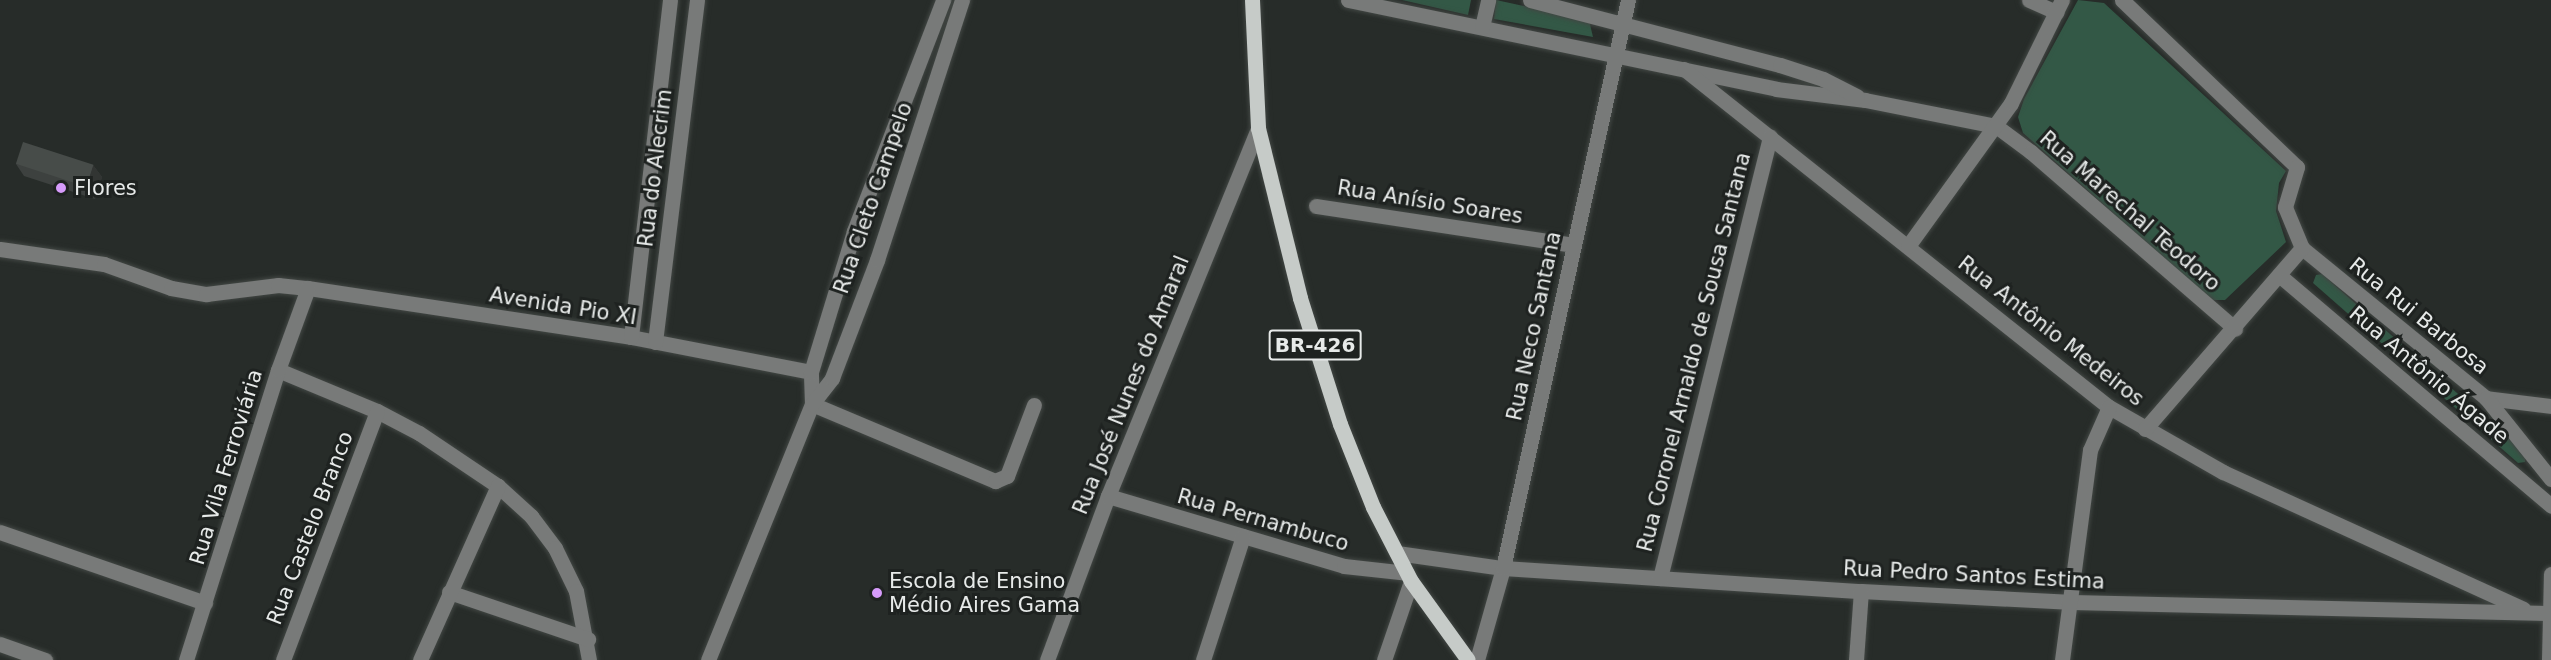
<!DOCTYPE html>
<html>
<head>
<meta charset="utf-8">
<style>
  body { margin:0 }
  #map { position:relative; width:2551px; height:660px; overflow:hidden; background:#272c29; font-family:"DejaVu Sans",sans-serif }
  div>[style] { position:absolute }
  .green>* { inset:0; background:#335846 }
  .roads { filter:drop-shadow(0 0 2px #424744) drop-shadow(0 0 2px #424744) }
  .minor>* { height:15px; margin:-7.5px; padding:0 7.5px; transform-origin:7.5px; border-radius:7.5px; background:#787a79 }
  .major>* { height:15px; margin:-7.5px; padding:0 7.5px; transform-origin:7.5px; border-radius:7.5px; background:#c6cbc8 }
  .wall>* { inset:0; background:#3d413f }
  .shaded-wall>* { inset:0; background:#323533 }
  .building>* { inset:0; background:#474c49; transform-origin:0 0 }
  .dots>* { width:16px; height:16px; translate:-50% -50%; box-sizing:border-box; border:3px solid #1e2220; border-radius:50% }
  span { translate:-50% -50%; white-space:nowrap; text-align:center; line-height:1.15; -webkit-text-stroke:6px #1e2220; paint-order:stroke }
  .shield-label span { padding:2px 4px; background:#1e2220; border:2px solid; border-radius:4px; -webkit-text-stroke-width:0 }
  .shield-label { font-size:20px; color:#e7eae9; font-weight:700 }
  .street-label { font-size:21px; color:#e7eae9 }
  .poi-label { font-size:21px; color:#e7eae9 }
  .left { translate:0 -50%; text-align:left }
</style>
</head>
<body>
<div id="map">
  <div class="green">
    <div style="clip-path:polygon(1402px 0,1471px 0,1468px 15px)"></div>
    <div style="clip-path:polygon(1496px 0,1589px 20px,1593px 37px,1494px 19px)"></div>
    <div style="clip-path:polygon(2078px 0,2104px 3px,2286px 171px,2279px 183px,2276px 211px,2286px 242px,2225px 300px,2212px 300px,2200px 290px,2023px 133px,2018px 117px,2024px 99px)"></div>
    <div style="clip-path:polygon(2322px 274px,2525px 453px,2525px 462px,2518px 463px,2313px 283px,2316px 275px)"></div>
  </div>
  <div class="roads">
    <div class="minor">
      <div style="left:1348px;top:0;width:437px;rotate:11.7deg"></div>
      <div style="left:1776px;top:89px;width:90px;rotate:7deg"></div>
      <div style="left:1865px;top:100px;width:134px;rotate:11.2deg"></div>
      <div style="left:1996px;top:126px;width:44px;rotate:36.6deg"></div>
      <div style="left:2031px;top:152px;width:270px;rotate:40.9deg"></div>
      <div style="left:1530px;top:0;width:258px;rotate:14.6deg"></div>
      <div style="left:1780px;top:65px;width:45px;rotate:18deg"></div>
      <div style="left:1823px;top:79px;width:38px;rotate:27deg"></div>
      <div style="left:2029px;top:0;width:30px;rotate:24deg"></div>
      <div style="left:2122px;top:0;width:242px;rotate:43.7deg"></div>
      <div style="left:2297px;top:167px;width:42px;rotate:106.7deg"></div>
      <div style="left:2285px;top:207px;width:44px;rotate:67.5deg"></div>
      <div style="left:2302px;top:248px;width:237px;rotate:39.2deg"></div>
      <div style="left:2486px;top:398px;width:65px;rotate:7deg"></div>
      <div style="left:1482px;top:27px;width:28px;rotate:-77deg"></div>
      <div style="left:1684px;top:69px;width:543px;rotate:38.5deg"></div>
      <div style="left:2109px;top:407px;width:131px;rotate:29.7deg"></div>
      <div style="left:2223px;top:472px;width:330px;rotate:24.5deg"></div>
      <div style="left:1316px;top:206px;width:260px;rotate:8.6deg"></div>
      <div style="left:1908px;top:246px;width:176px;rotate:-54.2deg"></div>
      <div style="left:2011px;top:103px;width:115px;rotate:-63.7deg"></div>
      <div style="left:0;top:249px;width:105px;rotate:8.2deg"></div>
      <div style="left:104px;top:264px;width:71px;rotate:19.7deg"></div>
      <div style="left:171px;top:288px;width:36px;rotate:10deg"></div>
      <div style="left:206px;top:294px;width:73px;rotate:-7.1deg"></div>
      <div style="left:278px;top:285px;width:30px;rotate:6deg"></div>
      <div style="left:308px;top:288px;width:327px;rotate:8.6deg"></div>
      <div style="left:631px;top:337px;width:183px;rotate:11deg"></div>
      <div style="left:2279px;top:275px;width:357px;rotate:40.3deg"></div>
      <div style="left:631px;top:337px;width:339px;rotate:-83.4deg"></div>
      <div style="left:655px;top:342px;width:345px;rotate:-83deg"></div>
      <div style="left:278px;top:370px;width:107px;rotate:22.5deg"></div>
      <div style="left:377px;top:411px;width:47px;rotate:27.6deg"></div>
      <div style="left:419px;top:433px;width:95px;rotate:33.9deg"></div>
      <div style="left:498px;top:486px;width:45px;rotate:42.3deg"></div>
      <div style="left:531px;top:516px;width:40px;rotate:53deg"></div>
      <div style="left:555px;top:548px;width:48px;rotate:64deg"></div>
      <div style="left:576px;top:591px;width:70px;rotate:79.3deg"></div>
      <div style="left:2486px;top:398px;width:104px;rotate:51.3deg"></div>
      <div style="left:812px;top:404px;width:32px;rotate:-92deg"></div>
      <div style="left:811px;top:372px;width:147px;rotate:-73deg"></div>
      <div style="left:854px;top:231px;width:248px;rotate:-68.9deg"></div>
      <div style="left:812px;top:404px;width:199px;rotate:22.8deg"></div>
      <div style="left:995px;top:481px;width:13px;rotate:-23deg"></div>
      <div style="left:1007px;top:476px;width:76px;rotate:-69.2deg"></div>
      <div style="left:2145px;top:429px;width:240px;rotate:-49.1deg"></div>
      <div style="left:1108px;top:496px;width:246px;rotate:16.5deg"></div>
      <div style="left:1344px;top:566px;width:63px;rotate:6.3deg"></div>
      <div style="left:0;top:532px;width:217px;rotate:19.1deg"></div>
      <div style="left:1397px;top:553px;width:107px;rotate:8.1deg"></div>
      <div style="left:1503px;top:568px;width:359px;rotate:3.7deg"></div>
      <div style="left:1861px;top:591px;width:207px;rotate:3deg"></div>
      <div style="left:2068px;top:602px;width:483px;rotate:1.3deg"></div>
      <div style="left:1660px;top:578px;width:455px;rotate:-76deg"></div>
      <div style="left:449px;top:592px;width:147px;rotate:18.7deg"></div>
      <div style="left:0;top:644px;width:48px;rotate:19.6deg"></div>
      <div style="left:186px;top:660px;width:304px;rotate:-72.4deg"></div>
      <div style="left:278px;top:370px;width:87px;rotate:-69.9deg"></div>
      <div style="left:283px;top:660px;width:266px;rotate:-69.3deg"></div>
      <div style="left:420px;top:660px;width:191px;rotate:-65.9deg"></div>
      <div style="left:708px;top:660px;width:276px;rotate:-67.9deg"></div>
      <div style="left:812px;top:404px;width:33px;rotate:-52deg"></div>
      <div style="left:832px;top:378px;width:126px;rotate:-69.1deg"></div>
      <div style="left:877px;top:260px;width:274px;rotate:-71.9deg"></div>
      <div style="left:1047px;top:660px;width:175px;rotate:-69.6deg"></div>
      <div style="left:1108px;top:496px;width:397px;rotate:-67.8deg"></div>
      <div style="left:1203px;top:660px;width:130px;rotate:-72.1deg"></div>
      <div style="left:1384px;top:660px;width:83px;rotate:-71.1deg"></div>
      <div style="left:1477px;top:660px;width:96px;rotate:-74.2deg"></div>
      <div style="left:1503px;top:568px;width:582px;rotate:-77.59deg"></div>
      <div style="left:1856px;top:660px;width:69px;rotate:-85.9deg"></div>
      <div style="left:2062px;top:660px;width:212px;rotate:-82.4deg"></div>
      <div style="left:2090px;top:450px;width:47px;rotate:-66.2deg"></div>
      <div style="left:2549px;top:660px;width:86px;rotate:-88.7deg"></div>
    </div>
    <div class="major">
      <div style="left:1252px;top:0;width:128px;rotate:87.3deg"></div>
      <div style="left:1258px;top:128px;width:175px;rotate:76.1deg"></div>
      <div style="left:1300px;top:298px;width:132px;rotate:72.4deg"></div>
      <div style="left:1340px;top:424px;width:89px;rotate:68.3deg"></div>
      <div style="left:1373px;top:507px;width:83px;rotate:62.8deg"></div>
      <div style="left:1411px;top:581px;width:97px;rotate:54.2deg"></div>
    </div>
  </div>
  <div class="wall">
    <div style="clip-path:polygon(16px 164px,93px 165px,102px 177px,95px 199px,24px 176px)"></div>
  </div>
  <div class="shaded-wall">
    <div style="clip-path:polygon(93px 165px,102px 177px,95px 199px,86px 187px)"></div>
  </div>
  <div class="building">
    <div style="left:23px;top:142px;width:74px;height:23px;rotate:18deg"></div>
  </div>
  <div class="dots">
    <div style="left:61px;top:188px;background:#d69bfa"></div>
    <div style="left:877px;top:593px;background:#d69bfa"></div>
  </div>
  <div class="shield-label">
    <span style="left:1315px;top:345px">BR-426</span>
  </div>
  <div class="street-label">
    <span style="left:655px;top:168px;rotate:-83deg">Rua do Alecrim</span>
    <span style="left:873px;top:198px;rotate:-71deg">Rua Cleto Campelo</span>
    <span style="left:1430px;top:202px;rotate:9deg">Rua Anísio Soares</span>
    <span style="left:2130px;top:211px;rotate:41deg">Rua Marechal Teodoro</span>
    <span style="left:563px;top:306px;rotate:9deg">Avenida Pio XI</span>
    <span style="left:2419px;top:316px;rotate:39deg">Rua Rui Barbosa</span>
    <span style="left:1534px;top:326px;rotate:-78deg">Rua Neco Santana</span>
    <span style="left:2051px;top:331px;rotate:38deg">Rua Antônio Medeiros</span>
    <span style="left:1694px;top:352px;rotate:-76deg">Rua Coronel Arnaldo de Sousa Santana</span>
    <span style="left:2429px;top:375px;rotate:40deg">Rua Antônio Ágade</span>
    <span style="left:1131px;top:385px;rotate:-68deg">Rua José Nunes do Amaral</span>
    <span style="left:226px;top:467px;rotate:-73deg">Rua Vila Ferroviária</span>
    <span style="left:1263px;top:520px;rotate:16deg">Rua Pernambuco</span>
    <span style="left:310px;top:528px;rotate:-69deg">Rua Castelo Branco</span>
    <span style="left:1974px;top:575px;rotate:3deg">Rua Pedro Santos Estima</span>
  </div>
  <div class="poi-label">
    <span class="left" style="left:74px;top:188px">Flores</span>
    <span class="left" style="left:889px;top:593px">Escola de Ensino<br>Médio Aires Gama</span>
  </div>
</div>
</body>
</html>
